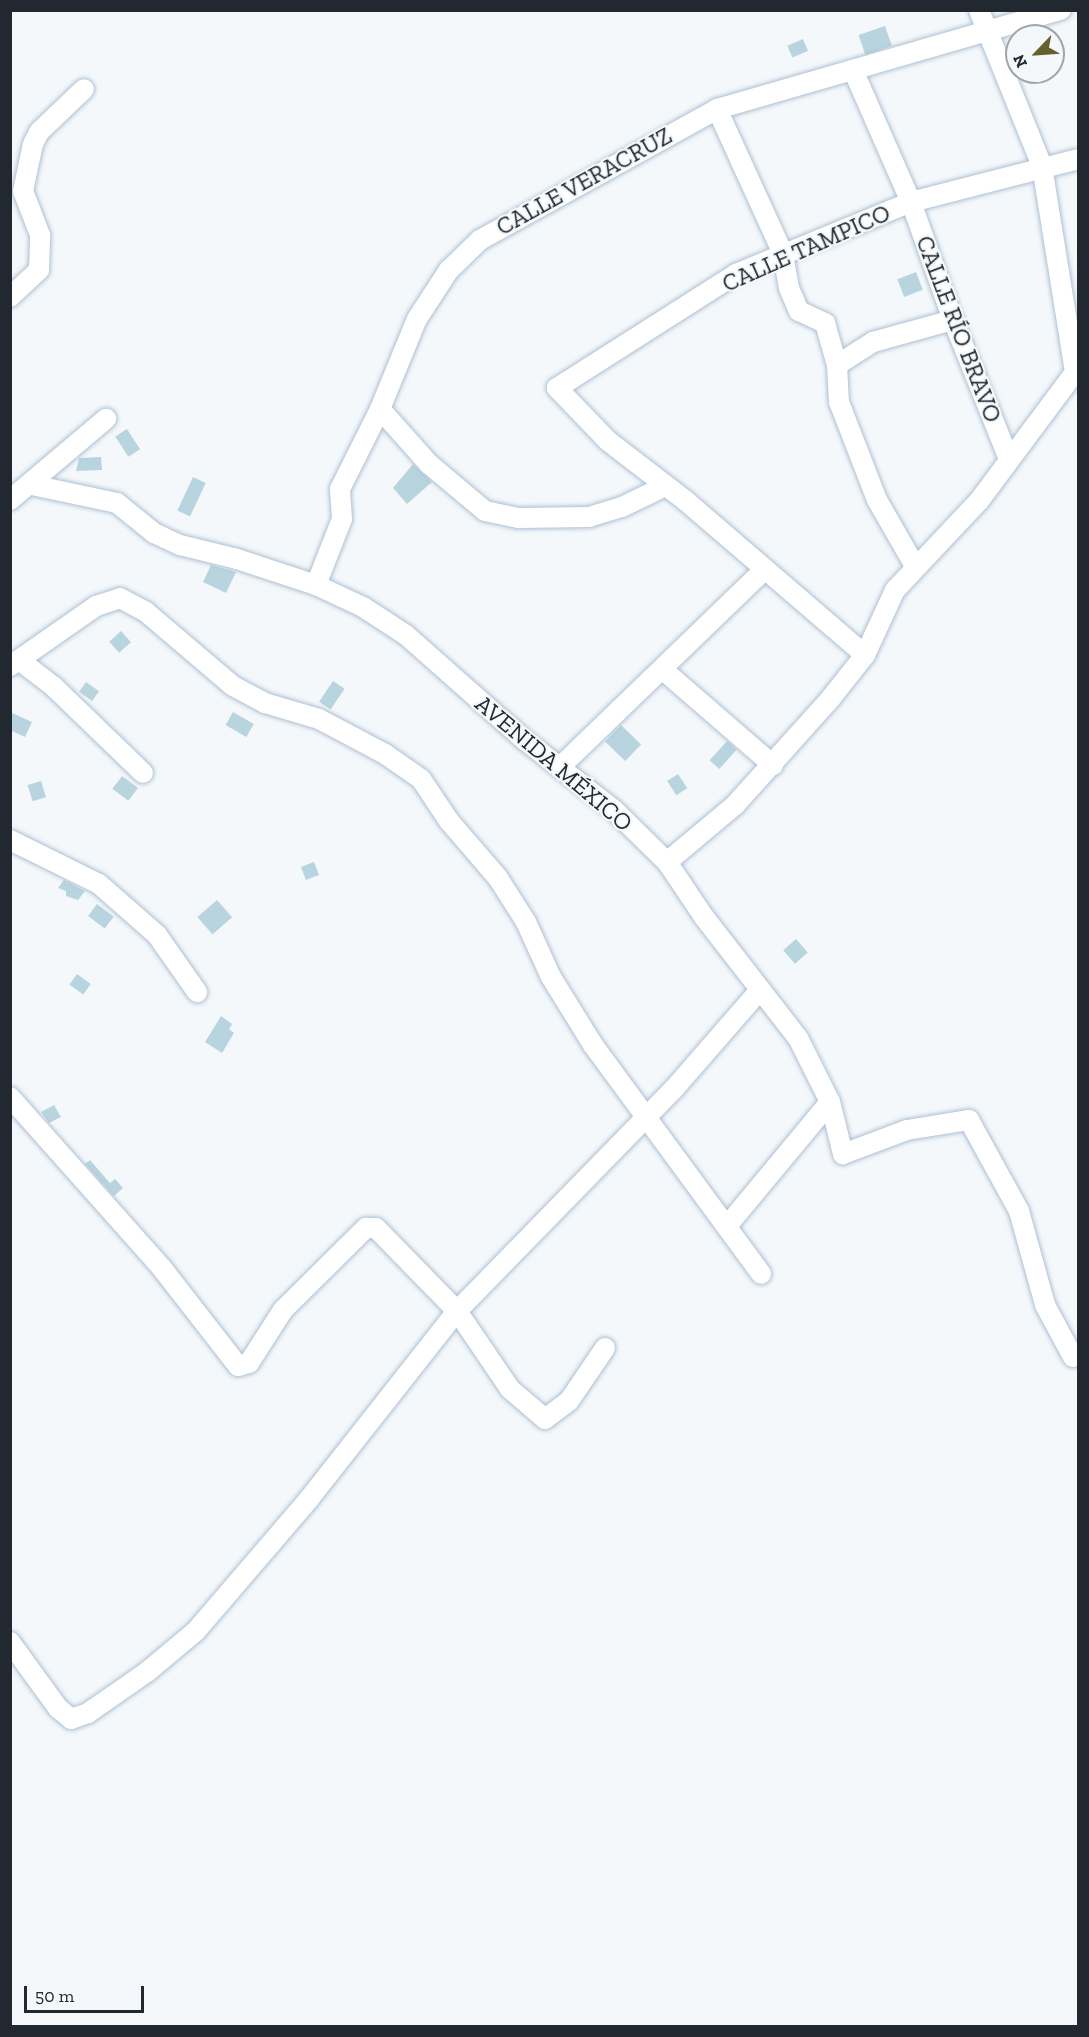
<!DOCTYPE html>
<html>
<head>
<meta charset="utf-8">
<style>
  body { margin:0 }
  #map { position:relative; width:1089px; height:2037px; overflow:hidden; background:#f4f8fb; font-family:"Zilla Slab",serif }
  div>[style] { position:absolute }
  .building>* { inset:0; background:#b8d5df; transform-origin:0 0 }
  .roads { filter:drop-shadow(0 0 2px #aec0d3) drop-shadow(0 0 2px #aec0d3) }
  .minor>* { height:20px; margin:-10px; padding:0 10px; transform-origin:10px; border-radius:10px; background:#fff }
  span { translate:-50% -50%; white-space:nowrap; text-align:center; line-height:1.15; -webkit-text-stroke:4.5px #f4f8fb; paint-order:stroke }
  .street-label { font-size:24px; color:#21282f }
  .frame { position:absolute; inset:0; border:12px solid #21282f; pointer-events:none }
  .north { position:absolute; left:1005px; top:24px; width:60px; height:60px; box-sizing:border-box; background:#f4f8fb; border:2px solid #a0a5a9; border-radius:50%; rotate:245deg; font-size:16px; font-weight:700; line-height:24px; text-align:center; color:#21282f }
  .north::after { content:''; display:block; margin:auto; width:21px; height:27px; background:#65612d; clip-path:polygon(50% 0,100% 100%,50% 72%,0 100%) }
  .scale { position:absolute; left:24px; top:1986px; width:120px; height:27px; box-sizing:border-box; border:3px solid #21282f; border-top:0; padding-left:8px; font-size:18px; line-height:21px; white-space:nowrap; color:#21282f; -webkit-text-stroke:4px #f4f8fb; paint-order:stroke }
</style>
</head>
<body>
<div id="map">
  <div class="building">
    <div style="left:885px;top:26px;width:21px;height:28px;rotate:71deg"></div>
    <div style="left:803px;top:39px;width:13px;height:17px;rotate:67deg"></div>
    <div style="left:916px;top:272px;width:19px;height:20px;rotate:69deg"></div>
    <div style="left:127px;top:429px;width:24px;height:14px;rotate:57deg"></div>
    <div style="clip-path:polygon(101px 457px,102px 470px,76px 471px,79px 458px)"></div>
    <div style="clip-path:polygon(413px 464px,432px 482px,407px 504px,393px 488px)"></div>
    <div style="left:193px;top:477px;width:14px;height:37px;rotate:25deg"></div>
    <div style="clip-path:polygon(211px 565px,236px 572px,226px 593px,203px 582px)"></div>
    <div style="left:121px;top:631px;width:15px;height:16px;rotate:48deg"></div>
    <div style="left:333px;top:681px;width:14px;height:25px;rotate:34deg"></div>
    <div style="left:86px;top:682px;width:16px;height:12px;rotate:35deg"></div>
    <div style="clip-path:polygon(10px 712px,32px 722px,25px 737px,10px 730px)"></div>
    <div style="left:233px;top:712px;width:24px;height:15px;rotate:30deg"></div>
    <div style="left:621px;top:725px;width:28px;height:23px;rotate:44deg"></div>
    <div style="left:727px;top:741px;width:13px;height:26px;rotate:42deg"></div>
    <div style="left:678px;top:774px;width:17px;height:13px;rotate:57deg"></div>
    <div style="left:122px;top:776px;width:20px;height:16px;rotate:37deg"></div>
    <div style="left:41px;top:781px;width:17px;height:14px;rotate:73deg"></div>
    <div style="left:314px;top:862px;width:14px;height:14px;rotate:69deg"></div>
    <div style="clip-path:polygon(64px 880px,85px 891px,78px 900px,66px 896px,66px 891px,58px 888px)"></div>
    <div style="left:217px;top:900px;width:23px;height:26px;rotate:49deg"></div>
    <div style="left:97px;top:904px;width:21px;height:15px;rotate:37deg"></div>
    <div style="left:796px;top:939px;width:18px;height:17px;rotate:49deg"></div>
    <div style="left:77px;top:974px;width:17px;height:13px;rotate:36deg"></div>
    <div style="clip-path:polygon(221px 1016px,232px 1024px,229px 1029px,234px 1033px,222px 1053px,205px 1042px)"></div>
    <div style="clip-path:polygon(54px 1105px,61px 1117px,49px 1123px,41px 1112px)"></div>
    <div style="clip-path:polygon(90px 1160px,110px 1183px,115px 1179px,123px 1188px,114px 1196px,85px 1164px)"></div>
  </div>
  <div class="roads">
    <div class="minor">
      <div style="left:853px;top:70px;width:144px;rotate:66.3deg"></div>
      <div style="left:911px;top:202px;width:125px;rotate:70.4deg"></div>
      <div style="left:953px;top:320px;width:148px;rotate:68.1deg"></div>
      <div style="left:717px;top:109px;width:159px;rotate:65.5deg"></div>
      <div style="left:783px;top:254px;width:35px;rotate:80deg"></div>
      <div style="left:789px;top:288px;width:25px;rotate:67deg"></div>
      <div style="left:799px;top:311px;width:29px;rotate:25deg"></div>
      <div style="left:825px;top:323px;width:44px;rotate:74.1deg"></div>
      <div style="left:837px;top:365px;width:37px;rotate:87deg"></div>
      <div style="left:839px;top:402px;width:105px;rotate:68.8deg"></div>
      <div style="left:877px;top:500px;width:76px;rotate:60.1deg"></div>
      <div style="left:10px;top:297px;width:40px;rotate:-43deg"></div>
      <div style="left:39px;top:270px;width:35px;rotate:-88deg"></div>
      <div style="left:40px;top:235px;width:47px;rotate:-111.1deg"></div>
      <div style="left:23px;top:191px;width:48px;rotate:-78deg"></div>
      <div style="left:33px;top:144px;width:13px;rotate:-63deg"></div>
      <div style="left:39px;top:132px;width:62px;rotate:-43.7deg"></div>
      <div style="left:837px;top:365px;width:43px;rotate:-32.6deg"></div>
      <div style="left:873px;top:342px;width:83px;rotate:-15.4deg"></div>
      <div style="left:380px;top:409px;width:74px;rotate:48.3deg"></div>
      <div style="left:429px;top:464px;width:73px;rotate:40deg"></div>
      <div style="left:485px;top:511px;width:35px;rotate:12deg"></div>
      <div style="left:519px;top:518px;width:70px;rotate:-0.8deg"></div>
      <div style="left:589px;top:517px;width:34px;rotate:-17deg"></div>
      <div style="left:622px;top:507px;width:48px;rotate:-26deg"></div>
      <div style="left:32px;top:485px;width:87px;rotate:12deg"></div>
      <div style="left:117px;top:503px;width:48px;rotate:39deg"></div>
      <div style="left:154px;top:533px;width:29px;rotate:25deg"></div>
      <div style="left:180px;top:545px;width:59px;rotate:13.8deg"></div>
      <div style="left:237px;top:559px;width:83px;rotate:18.2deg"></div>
      <div style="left:316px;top:585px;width:52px;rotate:25.1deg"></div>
      <div style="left:363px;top:607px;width:51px;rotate:33.1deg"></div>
      <div style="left:406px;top:635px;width:160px;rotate:41.5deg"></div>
      <div style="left:526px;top:741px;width:112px;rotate:38.1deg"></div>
      <div style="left:614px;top:810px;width:74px;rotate:44.5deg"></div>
      <div style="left:667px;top:862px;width:66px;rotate:56.1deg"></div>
      <div style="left:704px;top:917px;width:153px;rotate:52.2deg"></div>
      <div style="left:798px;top:1038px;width:72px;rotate:63.4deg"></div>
      <div style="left:830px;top:1102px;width:161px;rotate:129.7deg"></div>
      <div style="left:10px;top:500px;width:126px;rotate:-40.2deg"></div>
      <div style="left:316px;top:585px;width:71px;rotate:-68.5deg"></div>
      <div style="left:342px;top:519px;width:30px;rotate:-94deg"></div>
      <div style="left:340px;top:489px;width:89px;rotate:-63.4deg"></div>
      <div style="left:380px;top:409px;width:97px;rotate:-67.7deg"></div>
      <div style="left:417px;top:319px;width:59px;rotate:-56.9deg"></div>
      <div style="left:449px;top:270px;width:43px;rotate:-44.1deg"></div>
      <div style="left:480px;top:240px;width:271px;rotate:-28.9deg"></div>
      <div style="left:717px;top:109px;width:358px;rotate:-16.1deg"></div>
      <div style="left:865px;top:655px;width:236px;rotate:-139.3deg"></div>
      <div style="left:686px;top:501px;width:98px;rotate:-142.4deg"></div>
      <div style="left:608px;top:441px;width:74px;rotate:-133.9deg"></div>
      <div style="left:557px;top:388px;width:212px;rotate:-32.5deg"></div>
      <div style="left:736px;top:274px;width:189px;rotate:-22.4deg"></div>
      <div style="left:911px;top:202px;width:172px;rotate:-14.4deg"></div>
      <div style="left:19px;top:660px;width:43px;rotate:37.4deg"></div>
      <div style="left:53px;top:686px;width:125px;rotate:44deg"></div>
      <div style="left:10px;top:666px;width:105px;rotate:-34.9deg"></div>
      <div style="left:96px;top:606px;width:25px;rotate:-18deg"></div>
      <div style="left:120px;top:598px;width:30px;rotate:28deg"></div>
      <div style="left:146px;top:612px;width:114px;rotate:40.4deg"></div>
      <div style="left:233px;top:686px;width:36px;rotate:28deg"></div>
      <div style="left:265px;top:703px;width:56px;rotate:16.5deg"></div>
      <div style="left:319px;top:719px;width:75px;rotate:27.9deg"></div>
      <div style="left:385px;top:754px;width:44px;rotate:34.8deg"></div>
      <div style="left:421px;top:779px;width:50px;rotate:56.3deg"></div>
      <div style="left:449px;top:821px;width:75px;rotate:49.3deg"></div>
      <div style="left:498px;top:878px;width:52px;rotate:57.5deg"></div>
      <div style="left:526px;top:922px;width:60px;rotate:65.6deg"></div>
      <div style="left:551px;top:977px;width:80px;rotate:58.3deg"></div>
      <div style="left:593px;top:1045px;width:284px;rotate:53.7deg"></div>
      <div style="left:662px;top:669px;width:147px;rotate:40.9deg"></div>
      <div style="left:560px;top:767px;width:284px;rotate:-44deg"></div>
      <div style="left:10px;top:840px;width:99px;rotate:26.3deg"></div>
      <div style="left:99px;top:884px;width:77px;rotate:41.3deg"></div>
      <div style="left:157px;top:935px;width:70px;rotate:54.9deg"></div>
      <div style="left:667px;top:862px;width:89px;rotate:-40deg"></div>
      <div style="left:735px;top:805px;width:144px;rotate:-48.1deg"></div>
      <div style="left:831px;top:698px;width:55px;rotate:-51.7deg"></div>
      <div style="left:865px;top:655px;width:72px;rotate:-65.2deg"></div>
      <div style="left:895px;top:590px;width:122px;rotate:-46.7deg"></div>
      <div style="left:979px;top:501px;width:161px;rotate:-53.3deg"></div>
      <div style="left:1075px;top:372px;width:209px;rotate:-99.1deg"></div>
      <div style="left:1042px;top:166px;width:168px;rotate:-112deg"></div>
      <div style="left:10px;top:1097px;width:227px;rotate:48.4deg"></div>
      <div style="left:161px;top:1267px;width:125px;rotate:52.1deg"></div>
      <div style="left:238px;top:1366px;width:11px;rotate:-15deg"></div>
      <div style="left:249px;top:1363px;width:63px;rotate:-57.3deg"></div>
      <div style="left:283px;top:1310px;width:117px;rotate:-44.7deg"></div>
      <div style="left:366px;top:1228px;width:10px"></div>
      <div style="left:376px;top:1228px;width:116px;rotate:45.7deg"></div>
      <div style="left:457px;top:1311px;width:94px;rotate:55.8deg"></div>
      <div style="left:510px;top:1389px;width:46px;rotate:40.6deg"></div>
      <div style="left:545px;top:1419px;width:30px;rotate:-37deg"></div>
      <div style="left:569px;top:1401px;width:64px;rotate:-55.8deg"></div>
      <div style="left:830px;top:1102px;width:54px;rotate:76deg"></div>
      <div style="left:843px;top:1154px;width:68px;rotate:-20.6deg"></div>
      <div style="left:907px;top:1130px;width:63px;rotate:-9.2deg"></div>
      <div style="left:969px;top:1120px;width:104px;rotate:61.2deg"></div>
      <div style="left:1019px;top:1211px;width:98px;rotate:74.5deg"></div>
      <div style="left:1045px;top:1305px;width:59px;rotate:61.7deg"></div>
      <div style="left:10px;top:1642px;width:82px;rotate:54deg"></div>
      <div style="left:58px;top:1708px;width:17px;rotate:40deg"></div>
      <div style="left:71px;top:1719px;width:18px;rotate:-19deg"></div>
      <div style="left:88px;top:1713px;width:72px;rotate:-34.8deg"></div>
      <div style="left:147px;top:1672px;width:64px;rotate:-39.9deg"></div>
      <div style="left:196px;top:1631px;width:174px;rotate:-49.4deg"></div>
      <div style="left:309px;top:1499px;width:239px;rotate:-51.8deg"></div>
      <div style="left:457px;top:1311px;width:309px;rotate:-45.7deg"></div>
      <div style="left:673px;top:1090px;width:131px;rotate:-49deg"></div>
    </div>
  </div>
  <div class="street-label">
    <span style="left:584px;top:181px;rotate:-29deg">CALLE VERACRUZ</span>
    <span style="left:806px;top:248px;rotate:-24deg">CALLE TAMPICO</span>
    <span style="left:959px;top:329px;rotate:69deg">CALLE RÍO BRAVO</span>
    <span style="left:554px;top:763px;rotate:40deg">AVENIDA MÉXICO</span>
  </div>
  <div class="frame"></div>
  <div class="north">N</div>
  <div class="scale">50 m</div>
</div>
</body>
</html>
